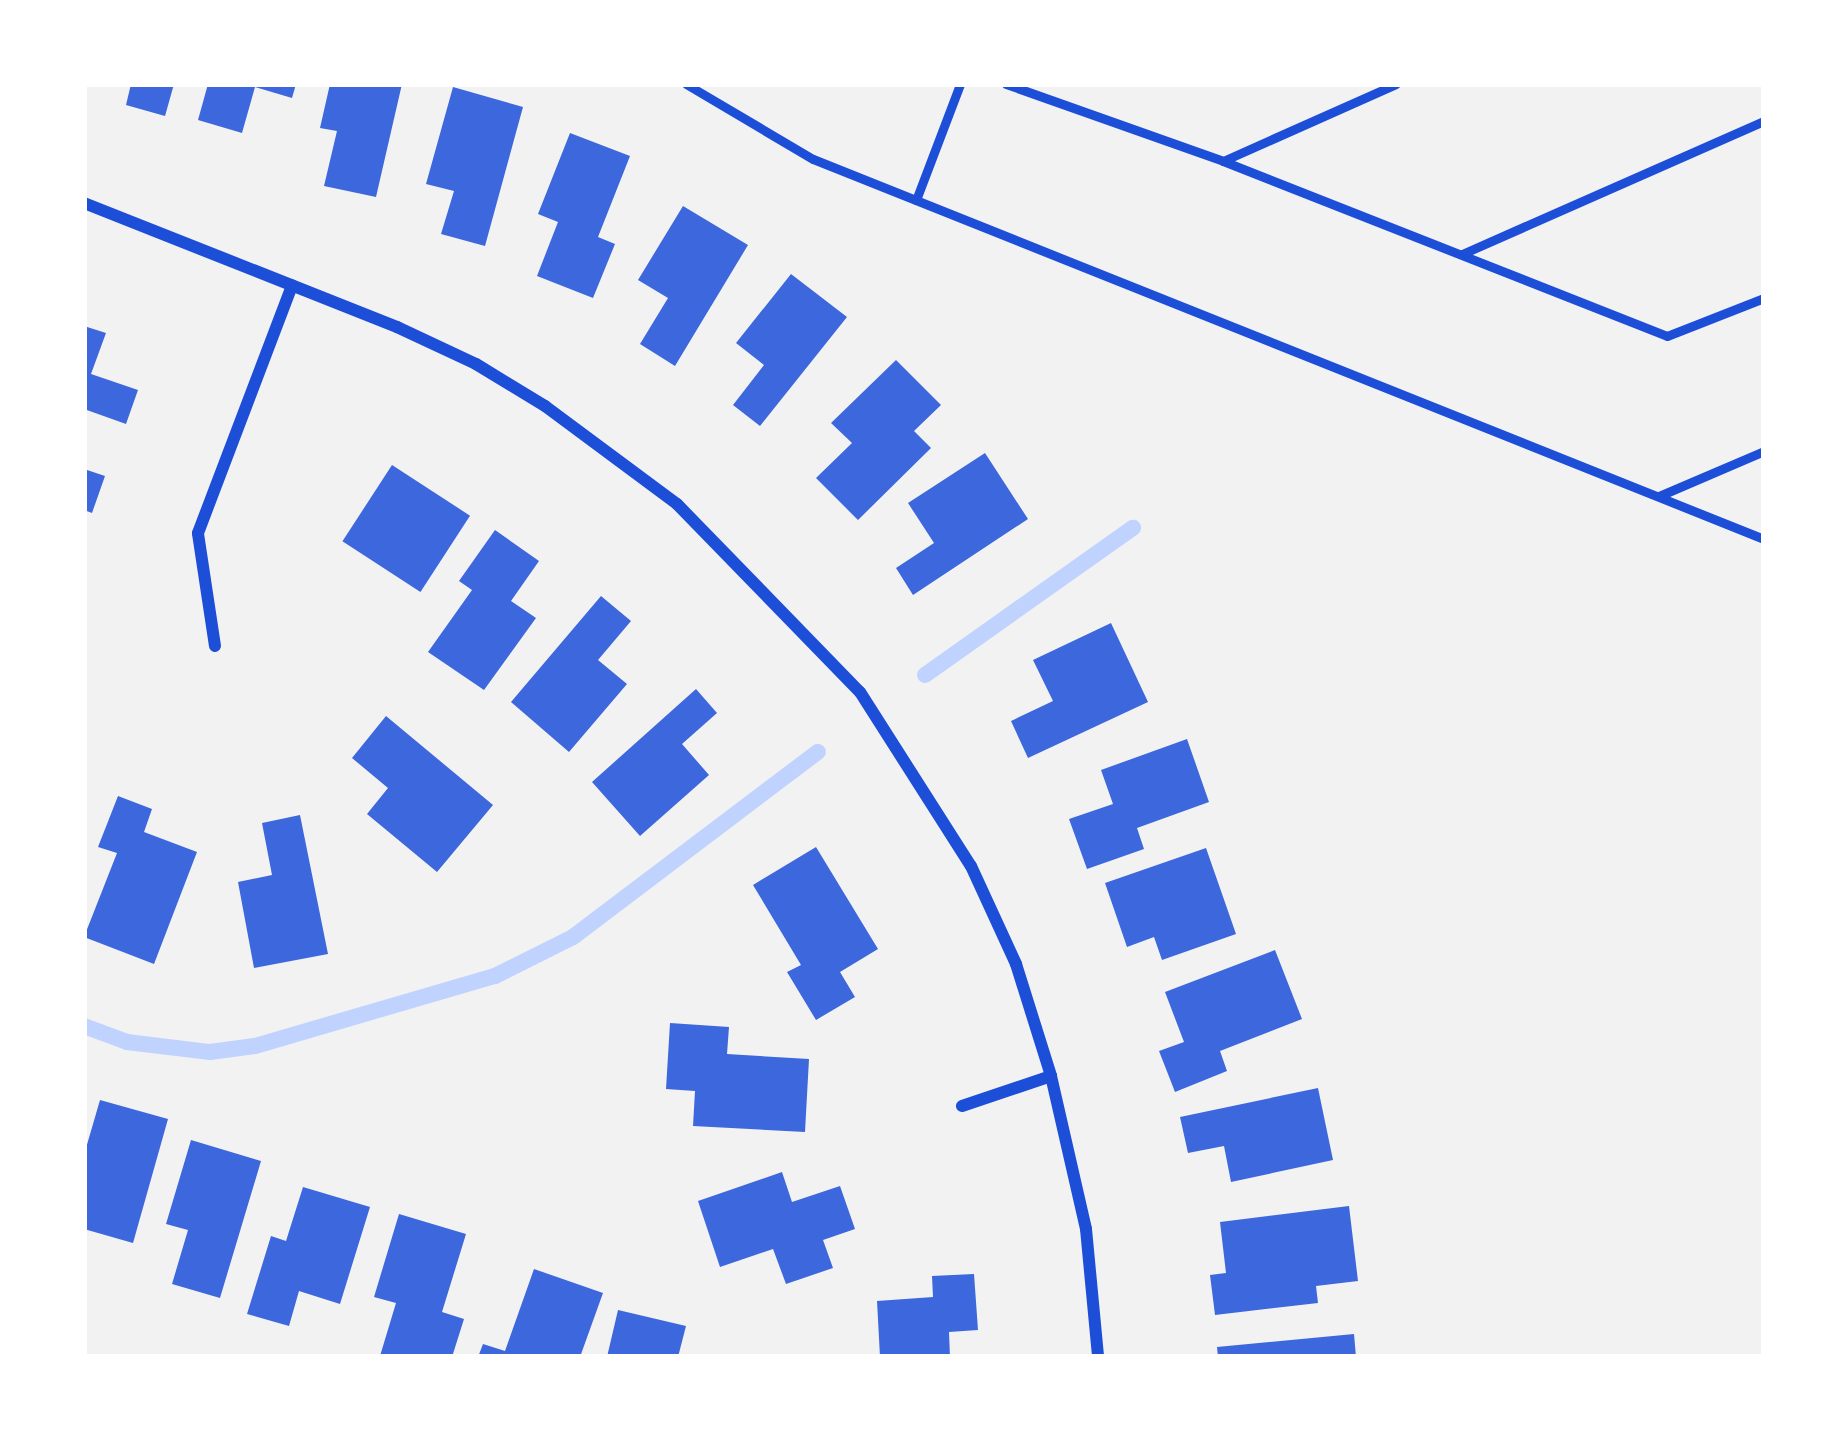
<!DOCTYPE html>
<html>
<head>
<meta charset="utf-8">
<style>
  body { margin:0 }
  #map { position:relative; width:1848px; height:1441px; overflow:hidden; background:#f2f2f2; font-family:Roboto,sans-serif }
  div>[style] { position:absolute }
  .stream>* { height:16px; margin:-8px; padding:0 8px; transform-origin:8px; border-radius:8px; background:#bfd3fe }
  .building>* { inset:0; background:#3d67dc; transform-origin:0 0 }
  .service>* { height:9px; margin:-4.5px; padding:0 4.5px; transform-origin:4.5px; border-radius:4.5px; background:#1d4ed8 }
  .minor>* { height:12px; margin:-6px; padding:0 6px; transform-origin:6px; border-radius:6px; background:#1d4ed8 }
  span { translate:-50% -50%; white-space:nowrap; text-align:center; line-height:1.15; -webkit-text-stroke:9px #fff; paint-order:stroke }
  .frame { position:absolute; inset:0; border:87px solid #fff; pointer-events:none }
</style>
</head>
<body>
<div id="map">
  <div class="stream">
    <div style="left:925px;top:675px;width:255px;rotate:-35.3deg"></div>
    <div style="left:84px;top:1026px;width:46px;rotate:20.4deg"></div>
    <div style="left:127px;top:1042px;width:84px;rotate:6.9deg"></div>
    <div style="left:210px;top:1052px;width:45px;rotate:-7.6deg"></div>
    <div style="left:255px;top:1046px;width:250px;rotate:-16.3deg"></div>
    <div style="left:495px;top:976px;width:87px;rotate:-26.6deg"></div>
    <div style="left:573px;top:937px;width:307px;rotate:-37.1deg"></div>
  </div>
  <div class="building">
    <div style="clip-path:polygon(131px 84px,174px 84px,165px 116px,126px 105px)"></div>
    <div style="clip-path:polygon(208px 84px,296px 84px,292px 98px,255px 87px,242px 133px,198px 120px)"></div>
    <div style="clip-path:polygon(330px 84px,402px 84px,376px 197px,324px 186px,337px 131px,320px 128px)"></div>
    <div style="clip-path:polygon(453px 87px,523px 107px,485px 246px,441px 234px,454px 191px,426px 184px)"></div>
    <div style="clip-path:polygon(570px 133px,630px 156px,598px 237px,615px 244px,593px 298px,537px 276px,558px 222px,538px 214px)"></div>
    <div style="clip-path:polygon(683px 206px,748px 245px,675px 366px,640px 344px,668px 298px,638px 280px)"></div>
    <div style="clip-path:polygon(791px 274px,847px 317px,760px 426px,733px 405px,764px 365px,736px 343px)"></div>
    <div style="clip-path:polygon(84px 326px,106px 333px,91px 374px,138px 390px,126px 424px,84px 409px)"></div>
    <div style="clip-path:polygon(896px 360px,941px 405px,914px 431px,931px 448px,858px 520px,816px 478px,852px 443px,831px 423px)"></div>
    <div style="clip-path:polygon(985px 453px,1028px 519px,913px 595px,896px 568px,934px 543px,908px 503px)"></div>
    <div style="left:392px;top:465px;width:93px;height:91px;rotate:33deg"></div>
    <div style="clip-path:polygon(84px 469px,105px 476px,92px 513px,84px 510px)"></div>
    <div style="clip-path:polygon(495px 530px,539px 561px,511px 601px,536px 618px,484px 690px,428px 652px,472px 590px,459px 581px)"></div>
    <div style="clip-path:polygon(601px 596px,631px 621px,598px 660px,627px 684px,569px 752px,511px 702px)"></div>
    <div style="clip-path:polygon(1111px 623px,1148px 702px,1028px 758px,1011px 721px,1053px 701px,1033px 660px)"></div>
    <div style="clip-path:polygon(696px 689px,717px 713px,682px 744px,709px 775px,640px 836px,592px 782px)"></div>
    <div style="clip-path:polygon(386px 716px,493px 805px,437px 872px,367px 814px,388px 788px,352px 758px)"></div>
    <div style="clip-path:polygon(1187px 739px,1209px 802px,1137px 828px,1144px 849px,1087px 869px,1069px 819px,1113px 804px,1101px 770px)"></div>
    <div style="clip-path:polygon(118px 796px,152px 809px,144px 832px,197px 852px,154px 964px,84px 937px,117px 853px,98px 847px)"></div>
    <div style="clip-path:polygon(300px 815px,328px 954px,254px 968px,238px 882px,272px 875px,262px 823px)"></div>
    <div style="clip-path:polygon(816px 847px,878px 949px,840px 972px,855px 997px,816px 1020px,787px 972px,801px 965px,753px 885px)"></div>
    <div style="clip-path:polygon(1206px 848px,1236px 934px,1162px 960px,1154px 937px,1127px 947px,1105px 883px)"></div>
    <div style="clip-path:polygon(1275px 950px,1302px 1019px,1220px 1051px,1227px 1071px,1175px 1092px,1159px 1051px,1184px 1042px,1165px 992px)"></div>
    <div style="clip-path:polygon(670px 1023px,729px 1027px,727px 1054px,809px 1059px,805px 1132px,693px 1126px,695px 1091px,666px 1089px)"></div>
    <div style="clip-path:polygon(1318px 1088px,1333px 1160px,1231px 1182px,1224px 1146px,1188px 1153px,1180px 1117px)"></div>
    <div style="clip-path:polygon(100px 1100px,168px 1119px,133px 1243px,84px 1229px,84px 1155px)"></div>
    <div style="clip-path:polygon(191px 1140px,261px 1161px,220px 1298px,172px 1284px,188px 1230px,166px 1224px)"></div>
    <div style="clip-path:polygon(782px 1172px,792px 1202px,840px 1186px,855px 1229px,823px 1240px,833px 1268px,786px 1284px,773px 1249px,720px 1267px,698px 1201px)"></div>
    <div style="clip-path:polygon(303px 1187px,370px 1207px,340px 1304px,299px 1291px,289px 1326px,247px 1314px,271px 1236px,286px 1241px)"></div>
    <div style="clip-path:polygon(1349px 1206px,1358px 1281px,1316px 1286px,1318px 1303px,1215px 1315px,1210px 1275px,1226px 1273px,1220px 1222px)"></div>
    <div style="clip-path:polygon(399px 1214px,466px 1234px,442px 1312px,464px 1319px,452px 1357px,380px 1356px,396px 1303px,374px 1297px)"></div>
    <div style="clip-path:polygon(534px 1269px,603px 1293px,580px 1357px,478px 1357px,483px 1344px,505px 1351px)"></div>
    <div style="clip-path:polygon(974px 1274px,978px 1330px,949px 1332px,950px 1357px,880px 1357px,877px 1301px,933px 1297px,932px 1276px)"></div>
    <div style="clip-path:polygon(618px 1310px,686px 1326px,678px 1357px,607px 1357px)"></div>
    <div style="clip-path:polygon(1354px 1334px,1356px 1357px,1218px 1357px,1217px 1347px)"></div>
  </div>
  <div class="service">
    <div style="left:686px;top:84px;width:147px;rotate:30.6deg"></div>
    <div style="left:813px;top:159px;width:1024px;rotate:21.78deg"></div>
    <div style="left:1006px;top:84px;width:230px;rotate:19.5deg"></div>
    <div style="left:1223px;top:161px;width:477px;rotate:21.5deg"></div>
    <div style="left:1667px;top:336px;width:104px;rotate:-21.4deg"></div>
    <div style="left:1223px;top:161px;width:189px;rotate:-24deg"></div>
    <div style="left:916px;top:200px;width:124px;rotate:-69.2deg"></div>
    <div style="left:1462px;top:254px;width:330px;rotate:-23.8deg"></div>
    <div style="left:1659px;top:496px;width:114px;rotate:-23.2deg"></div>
  </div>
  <div class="minor">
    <div style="left:84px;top:203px;width:337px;rotate:21.6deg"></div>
    <div style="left:397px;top:327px;width:87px;rotate:25.1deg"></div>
    <div style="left:476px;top:364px;width:81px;rotate:31.3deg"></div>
    <div style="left:545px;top:406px;width:164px;rotate:36.6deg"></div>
    <div style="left:677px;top:504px;width:262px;rotate:45.8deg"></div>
    <div style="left:860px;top:692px;width:206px;rotate:57.5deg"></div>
    <div style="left:971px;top:866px;width:108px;rotate:65.3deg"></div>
    <div style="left:1016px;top:964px;width:117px;rotate:72.6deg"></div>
    <div style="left:1051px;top:1076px;width:157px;rotate:77.1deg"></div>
    <div style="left:1086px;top:1229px;width:129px;rotate:84.6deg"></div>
    <div style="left:215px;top:646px;width:114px;rotate:-98.6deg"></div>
    <div style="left:198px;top:533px;width:265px;rotate:-69.2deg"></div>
    <div style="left:962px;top:1106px;width:94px;rotate:-18.6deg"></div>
  </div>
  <div class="frame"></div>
</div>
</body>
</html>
